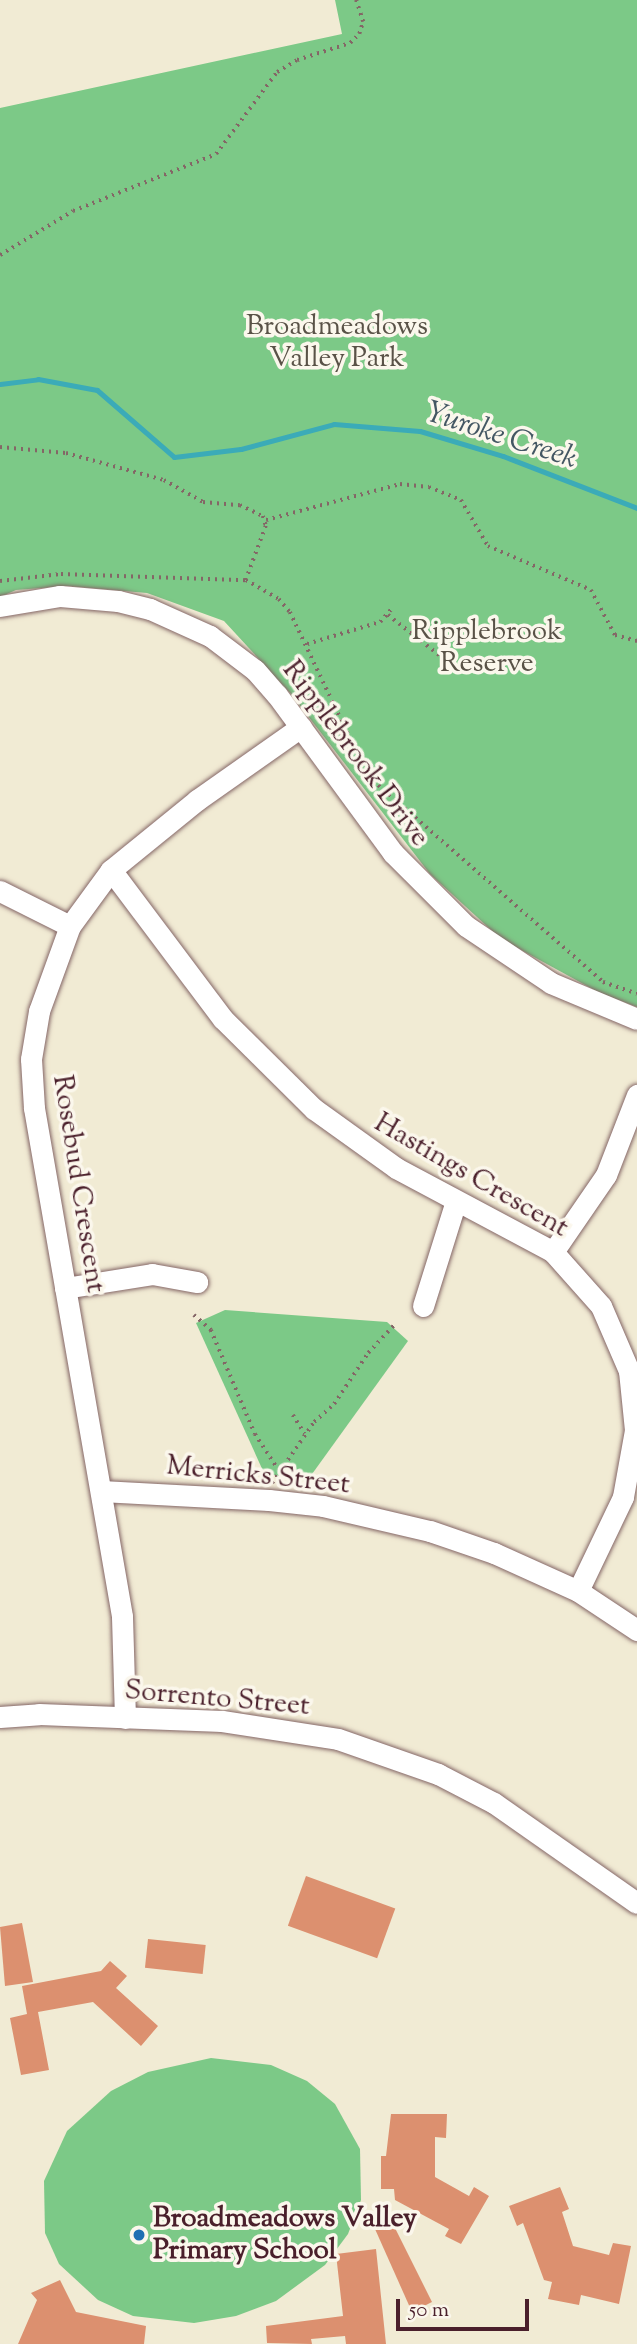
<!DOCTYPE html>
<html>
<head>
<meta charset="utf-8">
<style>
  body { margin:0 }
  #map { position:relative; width:637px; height:2344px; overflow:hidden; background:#f1ebd4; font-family:"Sorts Mill Goudy",serif }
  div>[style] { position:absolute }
  .green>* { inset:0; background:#7cc987 }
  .stream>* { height:5px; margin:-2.5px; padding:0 2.5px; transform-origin:2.5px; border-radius:2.5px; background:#3babb8 }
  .building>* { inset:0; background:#dc906f; transform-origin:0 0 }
  .path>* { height:3.5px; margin-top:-1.75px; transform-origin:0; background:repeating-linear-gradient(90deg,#846666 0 2px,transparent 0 7px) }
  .roads { filter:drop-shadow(0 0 2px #846666) drop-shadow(0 0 2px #846666) }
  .minor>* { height:21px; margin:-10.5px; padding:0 10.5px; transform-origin:10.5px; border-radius:10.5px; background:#fff }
  .dots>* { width:19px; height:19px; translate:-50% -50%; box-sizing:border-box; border:4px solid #fbf7ec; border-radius:50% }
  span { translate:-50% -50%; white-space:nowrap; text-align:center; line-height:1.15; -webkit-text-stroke:7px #fbf7ec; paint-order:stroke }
  .park-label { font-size:28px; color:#595247 }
  .street-label { font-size:28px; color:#4a1f2b }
  .poi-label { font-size:28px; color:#4a1f2b; font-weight:700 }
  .left { translate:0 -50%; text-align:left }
  .water-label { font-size:30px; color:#445763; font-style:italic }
  .scale { position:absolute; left:396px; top:2299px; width:133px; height:32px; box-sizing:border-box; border:4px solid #4a1f2b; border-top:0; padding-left:9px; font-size:21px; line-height:24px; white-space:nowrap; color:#4a1f2b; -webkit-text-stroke:5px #fbf7ec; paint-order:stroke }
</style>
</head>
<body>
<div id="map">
  <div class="green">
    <div style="clip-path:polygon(335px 0,637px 0,637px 1007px,598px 992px,501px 939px,430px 874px,291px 694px,224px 621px,147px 593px,67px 586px,16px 590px,0 597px,0 108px,342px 34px)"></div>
    <div style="clip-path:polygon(225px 1310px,387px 1322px,408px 1341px,307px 1481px,264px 1473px,196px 1323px)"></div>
    <div style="clip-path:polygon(211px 2058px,271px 2065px,307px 2081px,335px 2104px,360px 2149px,361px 2200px,348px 2234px,325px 2265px,276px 2301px,236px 2316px,194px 2323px,133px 2316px,98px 2300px,59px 2264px,45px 2233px,44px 2181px,67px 2131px,111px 2091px,148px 2072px)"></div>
  </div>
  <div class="stream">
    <div style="left:0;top:384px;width:38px;rotate:-7deg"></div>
    <div style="left:38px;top:379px;width:60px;rotate:10.6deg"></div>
    <div style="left:97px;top:390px;width:102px;rotate:41deg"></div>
    <div style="left:174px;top:457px;width:67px;rotate:-6.8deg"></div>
    <div style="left:241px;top:449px;width:96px;rotate:-15deg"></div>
    <div style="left:334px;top:424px;width:86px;rotate:4.7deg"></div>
    <div style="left:420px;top:431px;width:87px;rotate:16.8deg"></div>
    <div style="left:503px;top:456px;width:144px;rotate:21.2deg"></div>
  </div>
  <div class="building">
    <div style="left:306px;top:1876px;width:95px;height:53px;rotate:20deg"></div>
    <div style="clip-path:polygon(22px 1923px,33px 1982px,5px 1986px,0 1927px)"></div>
    <div style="left:148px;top:1939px;width:58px;height:29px;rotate:6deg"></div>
    <div style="clip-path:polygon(110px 1961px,127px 1976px,116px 1988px,158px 2026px,141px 2046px,93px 2002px,38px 2012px,49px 2070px,21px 2075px,10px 2018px,27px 2014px,22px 1986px,101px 1971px)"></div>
    <div style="clip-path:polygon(391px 2114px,447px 2114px,446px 2138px,435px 2137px,435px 2177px,469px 2196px,474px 2187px,489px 2196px,461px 2244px,445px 2236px,449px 2229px,395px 2200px,394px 2189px,381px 2189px,381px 2156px,386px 2156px)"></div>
    <div style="clip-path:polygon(560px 2187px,569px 2209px,562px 2212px,573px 2246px,609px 2255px,613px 2243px,631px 2246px,619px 2304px,581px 2295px,579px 2305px,548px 2299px,552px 2282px,544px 2280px,523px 2223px,517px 2226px,509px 2206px)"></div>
    <div style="clip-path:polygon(392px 2222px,432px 2302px,412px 2312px,375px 2229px)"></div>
    <div style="clip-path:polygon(376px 2249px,386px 2344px,346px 2344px,345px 2336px,311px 2339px,312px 2344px,267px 2343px,266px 2326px,343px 2316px,336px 2254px)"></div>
    <div style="clip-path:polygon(60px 2280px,76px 2312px,146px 2326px,144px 2344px,18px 2344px,37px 2300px,31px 2293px)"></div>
  </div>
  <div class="path">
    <div style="left:0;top:255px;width:85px;rotate:-31.1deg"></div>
    <div style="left:73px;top:211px;width:154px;rotate:-21.7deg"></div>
    <div style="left:216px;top:154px;width:102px;rotate:-53.4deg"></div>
    <div style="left:277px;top:72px;width:23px;rotate:-31deg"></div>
    <div style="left:297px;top:60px;width:56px;rotate:-17.8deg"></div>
    <div style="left:350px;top:43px;width:13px;rotate:-45deg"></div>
    <div style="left:359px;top:34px;width:13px;rotate:-72deg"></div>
    <div style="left:363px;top:22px;width:23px;rotate:-108deg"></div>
    <div style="left:0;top:447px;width:66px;rotate:5.2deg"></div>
    <div style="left:66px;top:453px;width:102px;rotate:15.4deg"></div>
    <div style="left:164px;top:480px;width:45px;rotate:29.4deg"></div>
    <div style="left:203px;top:502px;width:37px;rotate:5deg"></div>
    <div style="left:240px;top:505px;width:25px;rotate:26deg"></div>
    <div style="left:263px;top:516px;width:10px;rotate:73deg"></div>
    <div style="left:266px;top:526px;width:58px;rotate:110.3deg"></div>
    <div style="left:246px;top:580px;width:38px;rotate:30deg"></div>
    <div style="left:279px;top:599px;width:17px;rotate:50deg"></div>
    <div style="left:290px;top:612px;width:182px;rotate:64.6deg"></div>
    <div style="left:368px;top:776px;width:313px;rotate:41.2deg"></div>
    <div style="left:603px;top:982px;width:36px;rotate:19deg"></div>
    <div style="left:266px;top:520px;width:139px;rotate:-15deg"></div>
    <div style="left:400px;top:484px;width:29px;rotate:6deg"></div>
    <div style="left:429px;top:487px;width:35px;rotate:22deg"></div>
    <div style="left:461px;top:500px;width:53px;rotate:59.6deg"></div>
    <div style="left:488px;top:546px;width:112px;rotate:23.1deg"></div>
    <div style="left:591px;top:590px;width:51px;rotate:61.9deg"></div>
    <div style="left:615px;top:635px;width:23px;rotate:15deg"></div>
    <div style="left:0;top:581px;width:61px;rotate:-6.5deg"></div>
    <div style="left:61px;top:574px;width:185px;rotate:1.9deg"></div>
    <div style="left:388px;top:615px;width:88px;rotate:38deg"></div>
    <div style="left:307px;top:644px;width:76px;rotate:-16.8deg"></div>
    <div style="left:380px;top:622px;width:18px;rotate:-49deg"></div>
    <div style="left:334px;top:740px;width:15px;rotate:-37deg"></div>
    <div style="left:194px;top:1315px;width:23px;rotate:41deg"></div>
    <div style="left:211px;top:1330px;width:113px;rotate:67.1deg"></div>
    <div style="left:255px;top:1434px;width:42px;rotate:56.7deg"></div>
    <div style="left:293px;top:1415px;width:22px;rotate:58deg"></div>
    <div style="left:272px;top:1483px;width:74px;rotate:-55.5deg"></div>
    <div style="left:314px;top:1422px;width:27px;rotate:-42deg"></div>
    <div style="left:334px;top:1404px;width:61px;rotate:-56.3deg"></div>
    <div style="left:368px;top:1353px;width:38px;rotate:-47deg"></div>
  </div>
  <div class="roads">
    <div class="minor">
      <div style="left:0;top:606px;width:61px;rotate:-9.5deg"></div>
      <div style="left:60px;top:596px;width:58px;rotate:4.9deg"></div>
      <div style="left:118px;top:601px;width:33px;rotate:14deg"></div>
      <div style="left:150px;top:609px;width:66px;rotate:24.2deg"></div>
      <div style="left:210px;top:636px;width:56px;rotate:37.1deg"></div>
      <div style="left:255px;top:670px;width:33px;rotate:49deg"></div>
      <div style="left:277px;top:695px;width:196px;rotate:53.7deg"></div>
      <div style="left:393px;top:853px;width:103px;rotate:45deg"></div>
      <div style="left:466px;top:926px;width:102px;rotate:33.8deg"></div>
      <div style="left:551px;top:983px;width:93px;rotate:22.7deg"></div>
      <div style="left:111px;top:870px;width:186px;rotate:53.1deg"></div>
      <div style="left:223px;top:1019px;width:128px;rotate:44.7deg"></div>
      <div style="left:314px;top:1109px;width:101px;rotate:35.7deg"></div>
      <div style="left:396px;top:1168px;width:178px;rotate:28.1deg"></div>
      <div style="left:553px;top:1252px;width:72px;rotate:48.4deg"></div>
      <div style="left:601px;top:1306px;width:71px;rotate:66.7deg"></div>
      <div style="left:629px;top:1371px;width:59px;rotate:84.2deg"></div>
      <div style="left:635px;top:1430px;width:68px;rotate:100.2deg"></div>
      <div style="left:623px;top:1497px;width:104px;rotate:115.6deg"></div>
      <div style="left:0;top:891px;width:78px;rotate:26.6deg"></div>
      <div style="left:553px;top:1252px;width:93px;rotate:-55.5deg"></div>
      <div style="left:606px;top:1175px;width:86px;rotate:-68.8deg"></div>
      <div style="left:65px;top:1288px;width:88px;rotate:-9.1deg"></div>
      <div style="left:152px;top:1274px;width:46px;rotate:10.1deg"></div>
      <div style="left:423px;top:1306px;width:110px;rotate:-72.6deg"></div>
      <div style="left:101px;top:1491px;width:168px;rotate:3.1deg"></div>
      <div style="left:269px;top:1500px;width:54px;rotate:6.3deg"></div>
      <div style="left:323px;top:1506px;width:110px;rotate:13.2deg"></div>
      <div style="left:430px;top:1531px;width:68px;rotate:19deg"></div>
      <div style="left:494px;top:1553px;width:92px;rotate:24.3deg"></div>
      <div style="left:578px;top:1591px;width:71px;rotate:33.5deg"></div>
      <div style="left:0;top:1717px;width:39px;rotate:-4deg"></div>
      <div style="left:39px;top:1714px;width:183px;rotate:2.2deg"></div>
      <div style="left:222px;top:1721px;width:117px;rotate:8.8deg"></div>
      <div style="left:338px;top:1739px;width:106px;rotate:19.3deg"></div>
      <div style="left:438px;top:1774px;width:63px;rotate:27.4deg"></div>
      <div style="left:494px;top:1803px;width:174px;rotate:35deg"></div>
      <div style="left:125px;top:1718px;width:102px;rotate:-91.7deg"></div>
      <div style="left:122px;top:1616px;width:516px;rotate:-99.83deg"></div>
      <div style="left:34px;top:1108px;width:49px;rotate:-93.5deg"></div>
      <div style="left:31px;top:1059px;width:49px;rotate:-80.5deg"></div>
      <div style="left:39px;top:1011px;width:90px;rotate:-70deg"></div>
      <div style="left:70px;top:926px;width:69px;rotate:-53.8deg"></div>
      <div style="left:111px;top:870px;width:111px;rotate:-39.1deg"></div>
      <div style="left:197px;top:800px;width:127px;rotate:-35.1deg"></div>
    </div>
  </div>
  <div class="dots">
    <div style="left:139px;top:2235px;background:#1f6fb2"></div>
  </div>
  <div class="park-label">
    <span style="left:337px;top:343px">Broadmeadows<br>Valley Park</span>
    <span style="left:487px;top:648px">Ripplebrook<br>Reserve</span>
  </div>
  <div class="street-label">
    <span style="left:355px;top:754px;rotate:53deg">Ripplebrook Drive</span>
    <span style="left:471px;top:1176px;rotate:30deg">Hastings Crescent</span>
    <span style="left:78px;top:1184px;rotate:81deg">Rosebud Crescent</span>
    <span style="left:258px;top:1476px;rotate:6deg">Merricks Street</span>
    <span style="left:217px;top:1699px;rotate:5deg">Sorrento Street</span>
  </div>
  <div class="poi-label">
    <span class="left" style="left:153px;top:2235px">Broadmeadows Valley<br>Primary School</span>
  </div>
  <div class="water-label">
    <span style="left:501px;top:437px;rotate:18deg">Yuroke Creek</span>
  </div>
  <div class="scale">50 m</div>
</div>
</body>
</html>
